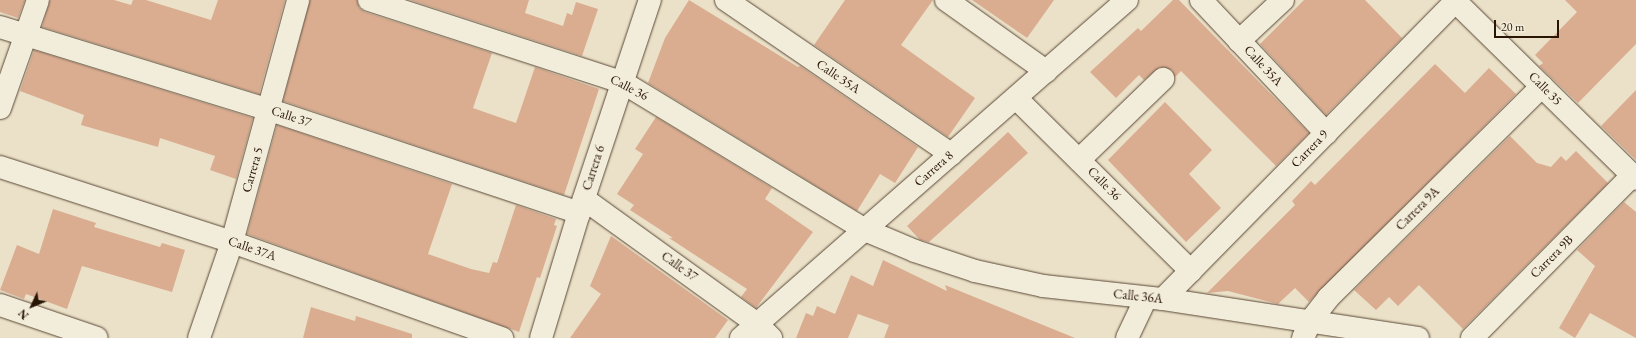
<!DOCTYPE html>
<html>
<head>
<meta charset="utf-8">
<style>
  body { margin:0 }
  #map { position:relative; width:1636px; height:338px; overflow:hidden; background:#ebe1c8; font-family:"EB Garamond",serif }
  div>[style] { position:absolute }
  .building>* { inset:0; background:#daad91 }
  .roads { filter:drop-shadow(0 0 1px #5a4835) drop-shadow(0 0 1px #5a4835) }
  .minor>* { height:22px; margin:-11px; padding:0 11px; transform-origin:11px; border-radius:11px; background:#f2ecdb }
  span { translate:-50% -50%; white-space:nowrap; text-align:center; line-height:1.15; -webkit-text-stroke:3.5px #f2ecdb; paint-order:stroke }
  .street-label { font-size:13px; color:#291504 }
  .north { position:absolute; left:12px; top:286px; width:40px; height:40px; -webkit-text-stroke:3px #f2ecdb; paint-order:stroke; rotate:226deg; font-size:11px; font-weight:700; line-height:16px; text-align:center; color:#291504 }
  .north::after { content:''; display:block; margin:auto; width:14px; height:18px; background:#291504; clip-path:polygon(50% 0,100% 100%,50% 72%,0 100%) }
  .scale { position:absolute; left:1494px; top:20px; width:65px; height:18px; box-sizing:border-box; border:2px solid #291504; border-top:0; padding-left:5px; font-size:12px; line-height:14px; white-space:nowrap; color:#291504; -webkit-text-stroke:3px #f2ecdb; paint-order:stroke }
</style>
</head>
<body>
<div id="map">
  <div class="building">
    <div style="clip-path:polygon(0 0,25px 0,18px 18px,0 12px)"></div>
    <div style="clip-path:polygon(50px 0,114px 0,131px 5px,133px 0,146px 0,211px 20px,218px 0,285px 0,259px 94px,42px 27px)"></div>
    <div style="clip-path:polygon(310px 0,357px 0,359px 8px,365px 12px,492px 53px,473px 108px,516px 123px,535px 67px,599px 89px,564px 195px,283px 101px)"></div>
    <div style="clip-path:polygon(410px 0,529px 0,525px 13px,563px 26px,567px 13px,572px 15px,576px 2px,598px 9px,582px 56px)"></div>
    <div style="clip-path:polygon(689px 0,798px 67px,800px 66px,918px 147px,895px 183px,880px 174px,857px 211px,648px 83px,665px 38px)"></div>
    <div style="clip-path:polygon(845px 0,933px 0,901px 45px,975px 98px,948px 137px,814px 45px)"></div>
    <div style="clip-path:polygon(972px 0,1054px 0,1027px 38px)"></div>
    <div style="clip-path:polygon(1173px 0,1179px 0,1309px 133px,1276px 166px,1181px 71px,1175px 77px,1172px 70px,1160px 67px,1144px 80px,1139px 75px,1116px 98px,1090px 72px,1138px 28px,1141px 31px)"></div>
    <div style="clip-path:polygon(1304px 0,1365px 0,1402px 38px,1326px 115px,1260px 44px)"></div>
    <div style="clip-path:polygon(1565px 0,1636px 0,1636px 44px,1578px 103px,1539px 66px,1543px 63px,1535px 55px,1577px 12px)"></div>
    <div style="clip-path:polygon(34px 50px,253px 118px,236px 179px,210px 170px,215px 156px,160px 138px,158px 147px,81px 125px,84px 115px,20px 91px)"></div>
    <div style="clip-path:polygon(1435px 64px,1465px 93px,1489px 68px,1516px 94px,1309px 302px,1295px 288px,1278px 304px,1228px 291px,1207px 293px,1295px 205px,1292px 201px,1311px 181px,1315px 185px)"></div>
    <div style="clip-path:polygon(1636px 90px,1636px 160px,1601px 126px)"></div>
    <div style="clip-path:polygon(1165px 102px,1212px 150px,1189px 174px,1221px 208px,1186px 242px,1108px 160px)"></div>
    <div style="clip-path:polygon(656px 117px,772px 188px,765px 199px,813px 232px,756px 308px,741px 297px,747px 289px,669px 238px,673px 238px,630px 210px,634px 205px,617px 194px,643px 154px,635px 149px)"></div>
    <div style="clip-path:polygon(277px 125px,452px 184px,428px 254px,471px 269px,489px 273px,493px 262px,497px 263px,516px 205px,556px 219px,554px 225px,557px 226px,540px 278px,537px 277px,519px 332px,247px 234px)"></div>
    <div style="clip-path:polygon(1008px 132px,1028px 153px,929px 242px,920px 240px,907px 226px)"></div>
    <div style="clip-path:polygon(1510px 136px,1537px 163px,1551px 167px,1561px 156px,1566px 161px,1576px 151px,1608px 183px,1463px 329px,1419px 285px,1398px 306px,1389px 297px,1376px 310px,1354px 290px)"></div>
    <div style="clip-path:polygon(1624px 202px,1636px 212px,1636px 338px,1590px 313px,1575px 338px,1559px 328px,1595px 266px,1577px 250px)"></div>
    <div style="clip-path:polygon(53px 209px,96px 223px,94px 227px,160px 247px,162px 243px,185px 250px,172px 292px,82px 266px,67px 309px,26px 294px,24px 299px,0 290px,17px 245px,39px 254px)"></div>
    <div style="clip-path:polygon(611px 236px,728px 320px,715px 338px,570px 338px,601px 294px,590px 286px)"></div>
    <div style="clip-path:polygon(883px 260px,947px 291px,945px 285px,1075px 338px,884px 338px,889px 325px,858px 314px,848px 338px,796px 338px,806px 313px,813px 316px,817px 306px,835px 314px,851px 275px,873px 286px)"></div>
    <div style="clip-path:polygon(311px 307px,355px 321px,356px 316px,412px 334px,412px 338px,303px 338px)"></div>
  </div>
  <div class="roads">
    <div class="minor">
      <div style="left:369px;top:0;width:266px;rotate:18deg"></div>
      <div style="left:622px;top:82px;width:285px;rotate:31.3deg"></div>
      <div style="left:865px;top:230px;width:54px;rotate:22.8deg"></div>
      <div style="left:915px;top:251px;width:63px;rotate:18.4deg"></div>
      <div style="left:975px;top:271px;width:70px;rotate:12.4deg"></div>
      <div style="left:1043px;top:286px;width:121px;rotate:6.2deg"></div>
      <div style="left:1163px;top:299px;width:258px;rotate:8.7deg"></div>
      <div style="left:726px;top:0;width:273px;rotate:34.4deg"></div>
      <div style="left:946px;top:0;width:123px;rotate:35.4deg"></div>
      <div style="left:1201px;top:0;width:183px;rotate:46.8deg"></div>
      <div style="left:1454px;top:0;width:255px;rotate:44.5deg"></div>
      <div style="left:0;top:27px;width:282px;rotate:17.1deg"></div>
      <div style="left:270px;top:110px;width:326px;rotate:18.4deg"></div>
      <div style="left:1239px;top:41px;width:60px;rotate:-43deg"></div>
      <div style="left:1016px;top:98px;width:246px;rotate:44.7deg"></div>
      <div style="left:0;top:108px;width:114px;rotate:-70.6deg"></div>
      <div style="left:1079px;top:160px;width:117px;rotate:-44deg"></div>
      <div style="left:0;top:167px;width:244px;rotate:17.9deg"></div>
      <div style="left:232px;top:242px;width:287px;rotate:19.6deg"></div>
      <div style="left:584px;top:199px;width:213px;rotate:35.8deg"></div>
      <div style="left:757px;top:324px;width:20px;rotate:45deg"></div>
      <div style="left:1163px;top:299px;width:419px;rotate:-45.5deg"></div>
      <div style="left:0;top:305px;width:102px;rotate:18.8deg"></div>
      <div style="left:199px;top:338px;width:102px;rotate:-71deg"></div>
      <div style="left:232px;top:242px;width:251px;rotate:-74.7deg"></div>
      <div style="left:541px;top:338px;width:131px;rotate:-73.1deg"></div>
      <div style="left:579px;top:213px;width:225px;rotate:-71.6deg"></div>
      <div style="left:741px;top:338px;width:513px;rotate:-41.21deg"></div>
      <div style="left:1127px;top:338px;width:44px;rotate:-64.6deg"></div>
      <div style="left:1303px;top:338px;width:20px;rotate:-66deg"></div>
      <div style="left:1311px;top:320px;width:28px;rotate:-52deg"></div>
      <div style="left:1328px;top:298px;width:301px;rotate:-44.7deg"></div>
      <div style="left:1472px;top:338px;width:229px;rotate:-45.4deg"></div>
    </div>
  </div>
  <div class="street-label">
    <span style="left:1263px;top:66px;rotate:47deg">Calle 35A</span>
    <span style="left:838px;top:77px;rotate:34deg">Calle 35A</span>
    <span style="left:629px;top:88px;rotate:27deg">Calle 36</span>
    <span style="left:1545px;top:89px;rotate:45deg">Calle 35</span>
    <span style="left:291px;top:117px;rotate:18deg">Calle 37</span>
    <span style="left:1310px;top:149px;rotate:-46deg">Carrera 9</span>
    <span style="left:594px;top:168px;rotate:-72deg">Carrera 6</span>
    <span style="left:934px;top:169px;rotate:-41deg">Carrera 8</span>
    <span style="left:253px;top:170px;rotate:-74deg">Carrera 5</span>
    <span style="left:1104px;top:184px;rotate:45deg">Calle 36</span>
    <span style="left:1418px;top:209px;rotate:-45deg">Carrera 9A</span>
    <span style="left:252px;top:249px;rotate:19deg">Calle 37A</span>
    <span style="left:1552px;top:257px;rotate:-45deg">Carrera 9B</span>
    <span style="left:679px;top:267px;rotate:36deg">Calle 37</span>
    <span style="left:1138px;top:297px;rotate:6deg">Calle 36A</span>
  </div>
  <div class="north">N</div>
  <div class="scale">20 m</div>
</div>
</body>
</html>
